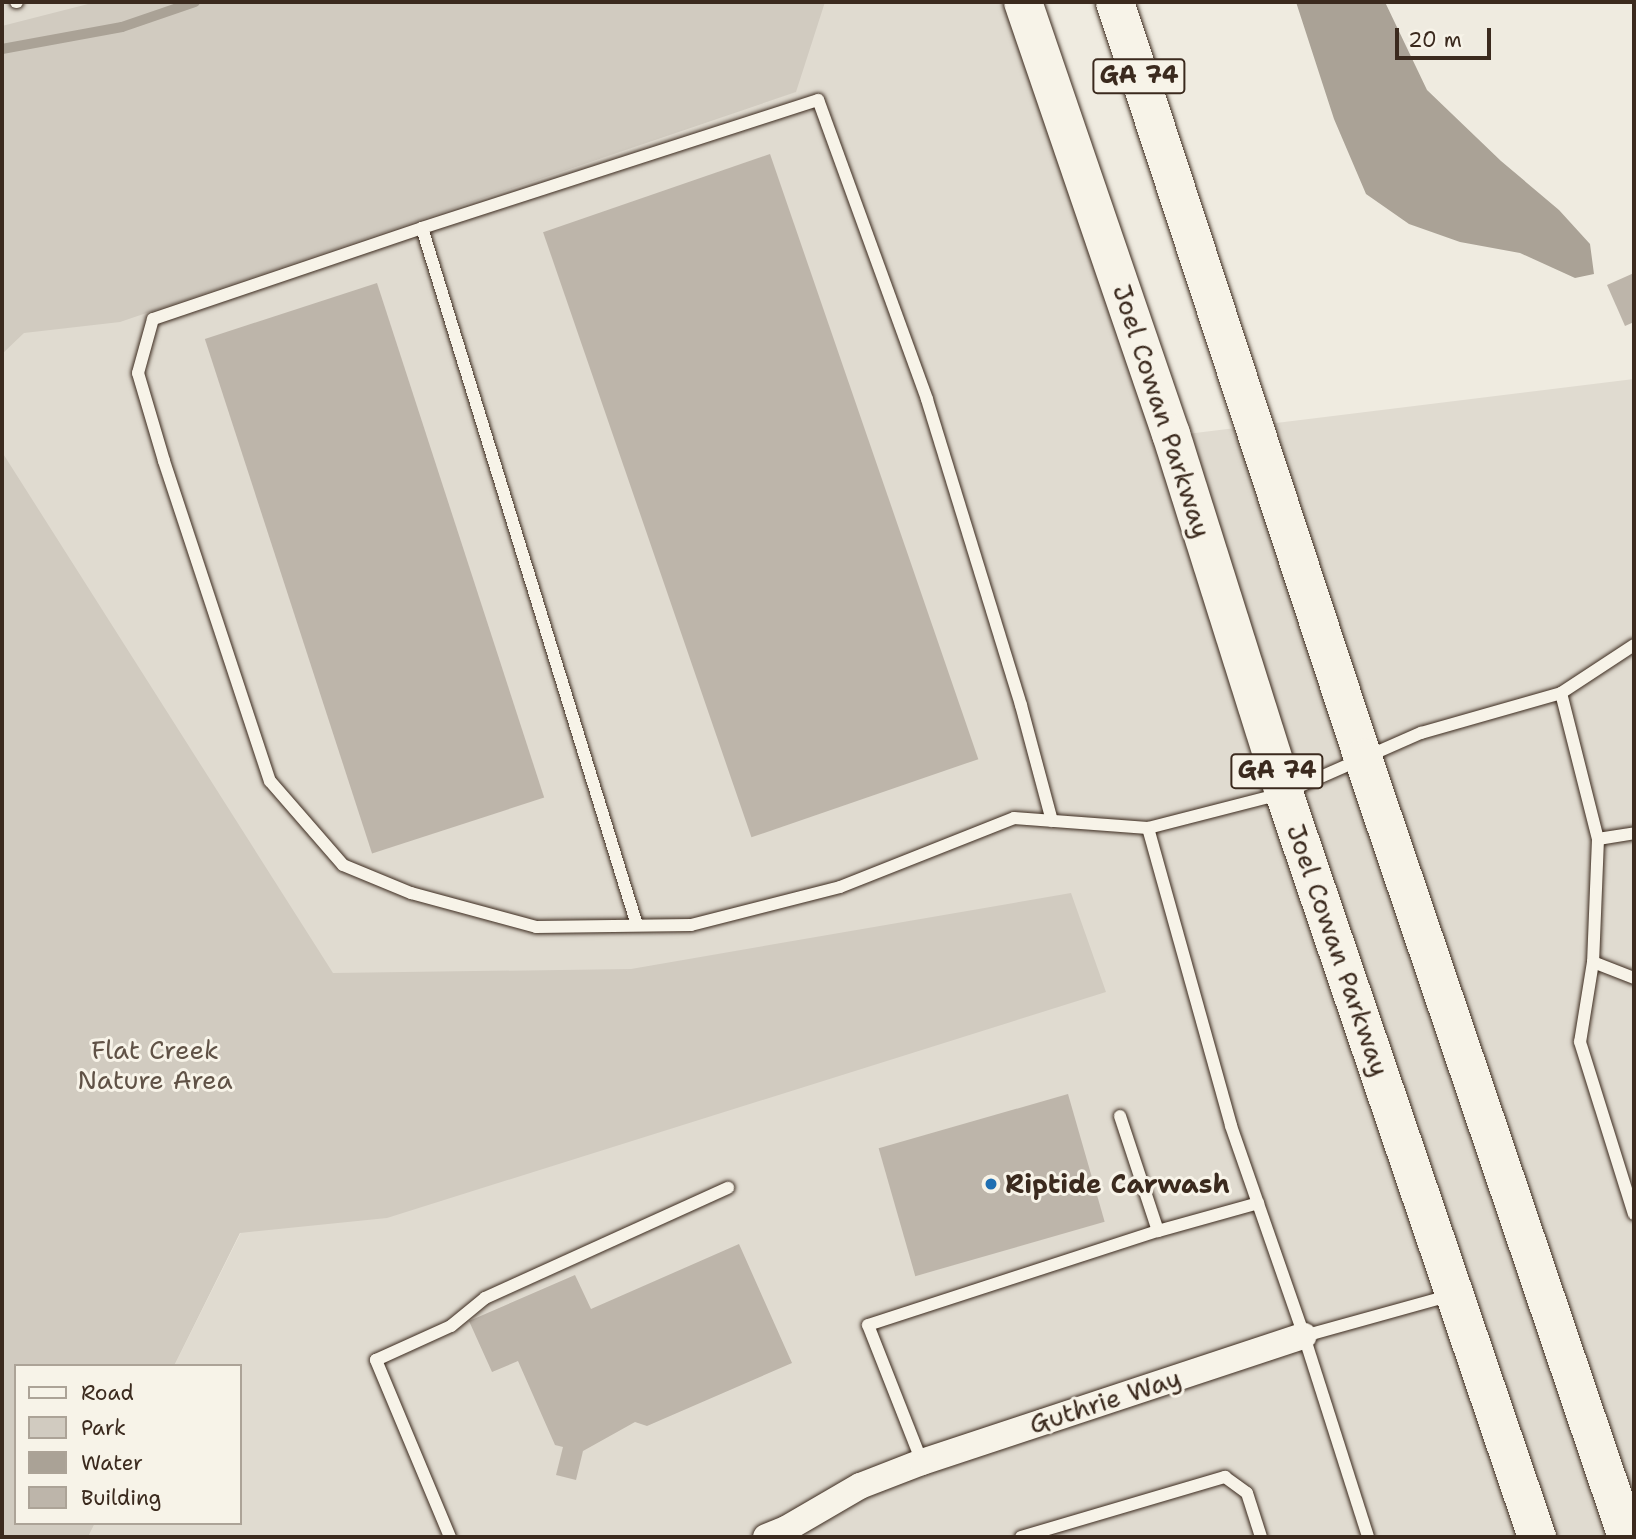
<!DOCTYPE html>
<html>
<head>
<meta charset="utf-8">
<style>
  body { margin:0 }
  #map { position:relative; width:1636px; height:1539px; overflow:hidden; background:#efebe0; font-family:"Shantell Sans",sans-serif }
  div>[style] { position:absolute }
  .built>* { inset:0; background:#e0dbd0 }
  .green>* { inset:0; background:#d1cbc0 }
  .water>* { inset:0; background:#aaa296 }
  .stream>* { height:10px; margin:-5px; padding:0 5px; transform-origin:5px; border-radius:5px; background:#aaa296 }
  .building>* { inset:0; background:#bdb5aa; transform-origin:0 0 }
  .roads { filter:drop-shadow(0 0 2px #3b2a1e) drop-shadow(0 0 2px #3b2a1e) }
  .service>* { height:12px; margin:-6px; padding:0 6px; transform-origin:6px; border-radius:6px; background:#f7f3e8 }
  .minor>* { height:26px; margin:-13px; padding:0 13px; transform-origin:13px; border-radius:13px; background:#f7f3e8 }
  .primary>* { height:38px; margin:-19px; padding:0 19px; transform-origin:19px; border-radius:19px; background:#f7f3e8 }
  .dots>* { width:19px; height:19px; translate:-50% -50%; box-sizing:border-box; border:4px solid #f7f3e8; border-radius:50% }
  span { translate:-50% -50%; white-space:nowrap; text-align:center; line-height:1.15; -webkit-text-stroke:6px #f7f3e8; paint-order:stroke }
  .shield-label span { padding:2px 5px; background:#f7f3e8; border:2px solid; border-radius:5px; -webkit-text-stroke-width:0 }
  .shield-label { font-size:24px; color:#3b2a1e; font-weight:700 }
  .street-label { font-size:26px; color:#3b2a1e }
  .park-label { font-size:26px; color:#605246 }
  .poi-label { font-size:26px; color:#3b2a1e; font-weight:700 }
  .left { translate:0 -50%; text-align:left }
  .frame { position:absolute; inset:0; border:4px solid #3b2a1e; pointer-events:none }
  .legend { position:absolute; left:14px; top:1364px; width:228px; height:161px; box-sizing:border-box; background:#f7f3e8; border:2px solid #aca397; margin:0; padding:9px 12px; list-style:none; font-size:21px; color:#3b2a1e }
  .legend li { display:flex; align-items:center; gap:14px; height:35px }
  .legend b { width:35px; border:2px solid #aca397 }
  .scale { position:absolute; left:1395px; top:28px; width:96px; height:32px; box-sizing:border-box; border:4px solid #3b2a1e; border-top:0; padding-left:9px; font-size:21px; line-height:24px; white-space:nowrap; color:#3b2a1e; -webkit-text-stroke:5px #f7f3e8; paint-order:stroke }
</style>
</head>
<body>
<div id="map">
  <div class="built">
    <div style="clip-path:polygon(2px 2px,1028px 2px,1187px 434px,1634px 379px,1634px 1537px,88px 1537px,95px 1523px,240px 1523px,240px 1366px,174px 1366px,329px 1056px,2px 549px)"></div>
  </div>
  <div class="green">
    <div style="clip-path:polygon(96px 2px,825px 2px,796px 92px,120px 322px,24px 333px,2px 354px,2px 26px)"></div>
    <div style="clip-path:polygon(2px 452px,333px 973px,631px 969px,1071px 893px,1106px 992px,387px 1218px,240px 1233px,174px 1366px,16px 1366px,16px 1523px,95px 1523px,88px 1537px,2px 1537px)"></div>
  </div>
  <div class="water">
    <div style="clip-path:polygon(1296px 2px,1385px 2px,1427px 90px,1501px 161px,1559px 210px,1590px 244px,1594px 274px,1575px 278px,1520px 253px,1460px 242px,1409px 224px,1366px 194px,1334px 119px)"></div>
  </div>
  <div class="stream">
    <div style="left:2px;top:49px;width:122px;rotate:-10.4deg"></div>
    <div style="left:122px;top:27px;width:77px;rotate:-18.9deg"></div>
  </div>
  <div class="building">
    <div style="left:770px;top:154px;width:640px;height:240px;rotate:71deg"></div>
    <div style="clip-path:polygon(1634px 273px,1634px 322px,1625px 326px,1607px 285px)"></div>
    <div style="left:377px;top:283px;width:541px;height:181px;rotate:72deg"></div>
    <div style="left:1068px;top:1094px;width:133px;height:197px;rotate:74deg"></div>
    <div style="clip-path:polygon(739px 1244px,792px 1363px,647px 1426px,635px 1422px,583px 1451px,576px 1480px,556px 1475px,563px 1447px,555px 1445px,518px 1361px,492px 1372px,469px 1321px,575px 1275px,591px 1309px)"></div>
  </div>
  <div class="roads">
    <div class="service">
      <div style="left:16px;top:2px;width:1px"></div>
      <div style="left:422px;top:228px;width:729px;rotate:72.86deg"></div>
      <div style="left:1561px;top:693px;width:151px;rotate:75.8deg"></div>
      <div style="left:1598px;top:839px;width:123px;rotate:92.3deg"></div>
      <div style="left:1593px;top:962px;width:81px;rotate:99.2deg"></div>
      <div style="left:1580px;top:1042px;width:180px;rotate:72.6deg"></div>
      <div style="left:1052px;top:821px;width:120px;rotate:-105deg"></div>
      <div style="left:1021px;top:705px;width:320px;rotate:-107.1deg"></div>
      <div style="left:927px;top:399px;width:318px;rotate:-110deg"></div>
      <div style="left:818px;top:100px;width:416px;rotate:162.1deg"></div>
      <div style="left:422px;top:228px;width:284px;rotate:161.3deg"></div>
      <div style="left:153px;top:319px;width:56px;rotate:105.5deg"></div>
      <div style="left:138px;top:373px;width:92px;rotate:73.5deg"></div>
      <div style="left:164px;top:461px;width:337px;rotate:71.7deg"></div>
      <div style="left:270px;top:781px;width:111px;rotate:49deg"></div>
      <div style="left:343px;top:865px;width:74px;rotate:22.4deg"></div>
      <div style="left:411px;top:893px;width:130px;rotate:15.2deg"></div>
      <div style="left:536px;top:927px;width:155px;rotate:-0.7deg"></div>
      <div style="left:691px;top:925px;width:154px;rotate:-14.3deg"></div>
      <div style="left:840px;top:887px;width:187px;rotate:-21.6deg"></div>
      <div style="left:1014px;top:818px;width:134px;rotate:4.3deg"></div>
      <div style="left:1148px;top:828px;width:140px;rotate:-14.4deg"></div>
      <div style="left:1284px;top:793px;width:150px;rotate:-23.7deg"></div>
      <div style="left:1421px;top:733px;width:146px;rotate:-15.9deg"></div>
      <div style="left:1561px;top:693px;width:87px;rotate:-33.3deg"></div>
      <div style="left:1148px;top:828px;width:309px;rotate:74.4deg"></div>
      <div style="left:1231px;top:1126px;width:222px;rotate:70.8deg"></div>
      <div style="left:1304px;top:1336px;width:211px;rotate:72.3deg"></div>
      <div style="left:1598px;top:839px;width:36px;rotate:-9deg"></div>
      <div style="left:1593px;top:962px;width:44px;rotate:21.3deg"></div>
      <div style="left:1120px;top:1116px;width:121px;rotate:71.7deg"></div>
      <div style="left:1304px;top:1336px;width:154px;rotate:-15.5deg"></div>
      <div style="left:922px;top:1462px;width:147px;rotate:-111.5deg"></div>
      <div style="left:868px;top:1325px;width:305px;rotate:-18deg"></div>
      <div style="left:1158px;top:1231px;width:104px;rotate:-15.6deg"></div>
      <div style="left:450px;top:1537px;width:192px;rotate:-112.7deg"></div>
      <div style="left:376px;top:1360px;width:82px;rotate:-24.4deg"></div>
      <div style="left:451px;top:1326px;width:44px;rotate:-39.5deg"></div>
      <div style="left:485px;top:1298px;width:267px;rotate:-24.4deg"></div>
      <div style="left:1021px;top:1537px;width:213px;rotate:-16.4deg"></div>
      <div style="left:1225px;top:1477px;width:27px;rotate:36deg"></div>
      <div style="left:1247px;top:1493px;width:46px;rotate:72.3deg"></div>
    </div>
    <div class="minor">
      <div style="left:766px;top:1537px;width:22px;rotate:-22deg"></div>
      <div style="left:786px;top:1529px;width:86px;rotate:-30.2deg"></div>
      <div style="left:860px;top:1486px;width:66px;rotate:-21.2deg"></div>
      <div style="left:922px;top:1462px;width:402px;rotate:-18.3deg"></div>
    </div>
    <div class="primary">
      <div style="left:1023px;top:2px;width:457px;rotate:71.1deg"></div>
      <div style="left:1171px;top:434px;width:376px;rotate:72.5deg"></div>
      <div style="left:1284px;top:793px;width:786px;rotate:71.22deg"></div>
      <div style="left:1115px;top:2px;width:796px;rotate:71.84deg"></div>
      <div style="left:1363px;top:758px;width:823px;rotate:71.28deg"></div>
    </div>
  </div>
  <div class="dots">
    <div style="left:991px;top:1184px;background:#1f6fb2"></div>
  </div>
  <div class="shield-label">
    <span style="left:1139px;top:76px">GA 74</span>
    <span style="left:1277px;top:771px">GA 74</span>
  </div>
  <div class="street-label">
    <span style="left:1162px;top:411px;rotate:72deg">Joel Cowan Parkway</span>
    <span style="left:1338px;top:950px;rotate:71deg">Joel Cowan Parkway</span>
    <span style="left:1105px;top:1401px;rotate:-18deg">Guthrie Way</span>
  </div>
  <div class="park-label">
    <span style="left:155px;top:1065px">Flat Creek<br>Nature Area</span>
  </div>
  <div class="poi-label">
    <span class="left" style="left:1005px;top:1184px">Riptide Carwash</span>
  </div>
  <div class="frame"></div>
  <ul class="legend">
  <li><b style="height:9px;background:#f7f3e8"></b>Road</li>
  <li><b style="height:19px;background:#d1cbc0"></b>Park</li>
  <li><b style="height:19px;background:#aaa296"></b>Water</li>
  <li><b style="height:19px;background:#bdb5aa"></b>Building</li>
  </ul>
  <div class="scale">20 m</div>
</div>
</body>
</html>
